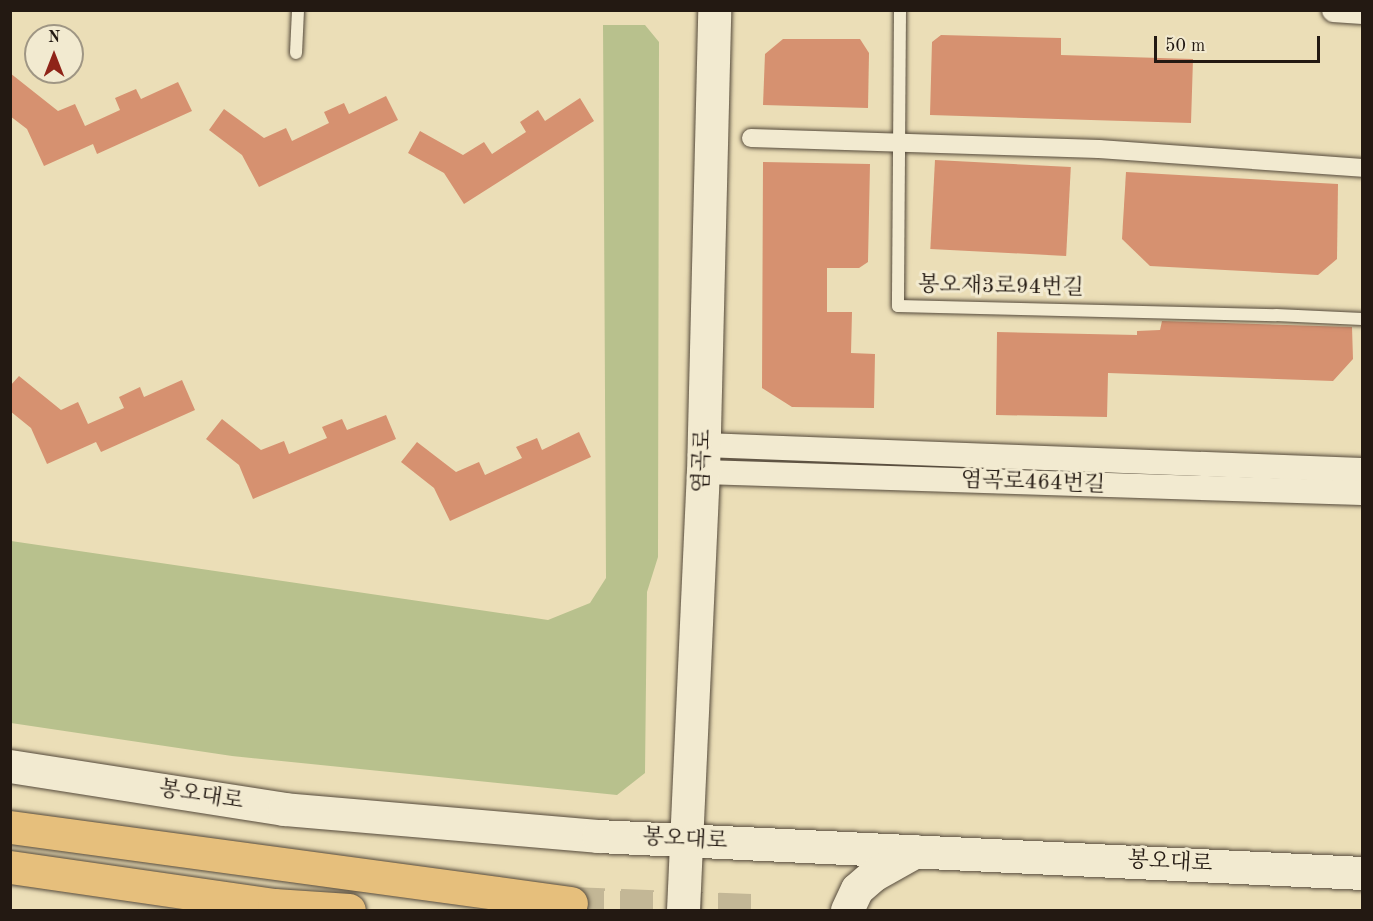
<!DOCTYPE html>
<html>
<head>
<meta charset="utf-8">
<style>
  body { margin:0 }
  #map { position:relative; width:1373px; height:921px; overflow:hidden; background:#ebdeb7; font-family:"Old Standard TT","Noto Serif KR",serif }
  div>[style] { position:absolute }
  .green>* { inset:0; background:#b8c18d }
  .building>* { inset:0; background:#d69170; transform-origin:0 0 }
  .trunk-tunnel>* { height:33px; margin-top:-16.5px; transform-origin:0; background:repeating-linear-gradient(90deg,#c3b796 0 33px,transparent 0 49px) }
  .roads { filter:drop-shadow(0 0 2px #554a3b) drop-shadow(0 0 2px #554a3b) }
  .service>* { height:12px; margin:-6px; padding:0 6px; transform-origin:6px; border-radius:6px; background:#f2ead0 }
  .pedestrian>* { height:18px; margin:-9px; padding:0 9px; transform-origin:9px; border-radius:9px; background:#f2ead0 }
  .minor>* { height:24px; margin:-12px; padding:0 12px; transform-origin:12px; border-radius:12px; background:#f2ead0 }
  .secondary>* { height:33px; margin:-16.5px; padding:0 16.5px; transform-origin:16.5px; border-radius:16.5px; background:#f2ead0 }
  .trunk>* { height:33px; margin:-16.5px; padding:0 16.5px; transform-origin:16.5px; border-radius:16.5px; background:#e6bf7c }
  span { translate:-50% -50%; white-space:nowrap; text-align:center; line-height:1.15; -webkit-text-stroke:6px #f2ead0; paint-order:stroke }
  .street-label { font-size:22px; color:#231912 }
  .frame { position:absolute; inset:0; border:12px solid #231912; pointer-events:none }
  .north { position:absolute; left:24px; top:24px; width:60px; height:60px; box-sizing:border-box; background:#f2ead0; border:2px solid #9f9684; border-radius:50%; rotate:0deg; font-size:16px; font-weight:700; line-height:24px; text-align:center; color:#231912 }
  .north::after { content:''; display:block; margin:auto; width:21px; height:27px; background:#8f2418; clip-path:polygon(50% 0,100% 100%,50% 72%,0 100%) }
  .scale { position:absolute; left:1154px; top:36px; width:166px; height:27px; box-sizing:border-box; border:3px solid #231912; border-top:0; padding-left:8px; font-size:18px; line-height:21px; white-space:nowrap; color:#231912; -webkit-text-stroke:4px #f2ead0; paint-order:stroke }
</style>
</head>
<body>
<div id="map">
  <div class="green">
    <div style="clip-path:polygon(603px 25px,645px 25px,659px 42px,658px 557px,647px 592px,645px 773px,617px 795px,232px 756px,11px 723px,11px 541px,548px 620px,590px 603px,606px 578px)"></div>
  </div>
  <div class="building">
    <div style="clip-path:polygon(941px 35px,1061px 38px,1061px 55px,1193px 59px,1191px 123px,930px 115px,932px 42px)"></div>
    <div style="clip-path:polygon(783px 39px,860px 39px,869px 53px,868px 108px,763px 105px,765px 54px)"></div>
    <div style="clip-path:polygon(10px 73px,58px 111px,75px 104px,85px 126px,120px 110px,115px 98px,136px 89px,141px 99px,178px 82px,192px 111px,97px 154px,93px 144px,44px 166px,27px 129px,10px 116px)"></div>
    <div style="clip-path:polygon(386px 96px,398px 120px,259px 187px,242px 155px,209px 130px,224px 109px,264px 138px,286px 128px,292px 141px,329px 123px,324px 112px,344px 103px,349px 114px)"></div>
    <div style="clip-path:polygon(580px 98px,594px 121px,464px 204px,444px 173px,408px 153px,420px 131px,463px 155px,484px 142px,492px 154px,526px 132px,520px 122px,538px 110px,545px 121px)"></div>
    <div style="left:935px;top:160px;width:136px;height:89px;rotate:3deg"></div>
    <div style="clip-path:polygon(763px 162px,870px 164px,868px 262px,859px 268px,827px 268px,827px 312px,852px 312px,851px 353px,875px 354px,874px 408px,792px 407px,762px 388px)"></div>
    <div style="clip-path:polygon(1126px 172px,1338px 184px,1337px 259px,1318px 275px,1150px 266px,1122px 239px)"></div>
    <div style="clip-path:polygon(1162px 321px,1352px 327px,1353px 359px,1333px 381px,1108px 373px,1107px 417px,996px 415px,997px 332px,1137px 335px,1137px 331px,1160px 330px)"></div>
    <div style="clip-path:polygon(19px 376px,61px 410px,78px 402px,88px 424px,124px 408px,119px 397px,140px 387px,144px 397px,182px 380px,195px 410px,101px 452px,96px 442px,47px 464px,31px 428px,10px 411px,10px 386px)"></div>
    <div style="clip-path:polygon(386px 415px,396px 439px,253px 499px,239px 465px,206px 439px,222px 419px,261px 450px,284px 441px,289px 454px,327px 438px,322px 427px,342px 419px,347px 430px)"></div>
    <div style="clip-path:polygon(579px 432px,591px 457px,450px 521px,434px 488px,401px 462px,417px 442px,456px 472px,479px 462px,485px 475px,522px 458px,516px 447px,537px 438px,542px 450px)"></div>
  </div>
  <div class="trunk-tunnel">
    <div style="left:571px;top:903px;width:180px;rotate:2.2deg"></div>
  </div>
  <div class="roads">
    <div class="service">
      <div style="left:900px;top:10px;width:296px;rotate:90.4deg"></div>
      <div style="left:898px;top:306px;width:378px;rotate:1.4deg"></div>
      <div style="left:1276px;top:315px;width:86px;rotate:2.7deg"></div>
      <div style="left:296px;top:53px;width:43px;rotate:-87.3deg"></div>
    </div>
    <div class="pedestrian">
      <div style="left:751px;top:138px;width:348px;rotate:1.8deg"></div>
      <div style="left:1099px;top:149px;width:264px;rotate:4.1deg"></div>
    </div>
    <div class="minor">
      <div style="left:1334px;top:10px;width:28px;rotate:4deg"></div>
      <div style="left:704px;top:445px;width:658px;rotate:2.18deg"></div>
      <div style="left:703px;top:472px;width:659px;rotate:1.83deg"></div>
    </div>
    <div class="secondary">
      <div style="left:10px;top:766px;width:277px;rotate:8.9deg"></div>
      <div style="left:284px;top:809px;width:315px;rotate:4.9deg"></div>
      <div style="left:598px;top:836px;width:765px;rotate:2.77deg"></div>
      <div style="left:683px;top:910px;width:438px;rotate:-87.4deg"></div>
      <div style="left:703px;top:472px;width:462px;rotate:-88.6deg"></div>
      <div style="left:847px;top:910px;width:23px;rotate:-65deg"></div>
      <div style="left:857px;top:889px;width:21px;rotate:-41deg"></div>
      <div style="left:873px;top:875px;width:49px;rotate:-29.2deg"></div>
    </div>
    <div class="trunk">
      <div style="left:10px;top:827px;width:566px;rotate:7.72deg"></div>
      <div style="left:10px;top:867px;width:267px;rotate:8.2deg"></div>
      <div style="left:274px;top:905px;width:75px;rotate:3.8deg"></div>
    </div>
  </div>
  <div class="street-label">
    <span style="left:1001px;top:287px;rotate:1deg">봉오재3로94번길</span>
    <span style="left:703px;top:461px;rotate:-88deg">염곡로</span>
    <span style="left:1033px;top:483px;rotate:2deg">염곡로464번길</span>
    <span style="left:201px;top:796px;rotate:9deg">봉오대로</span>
    <span style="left:685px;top:840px;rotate:3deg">봉오대로</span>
    <span style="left:1170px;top:863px;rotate:3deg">봉오대로</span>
  </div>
  <div class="frame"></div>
  <div class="north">N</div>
  <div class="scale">50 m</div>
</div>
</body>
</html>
